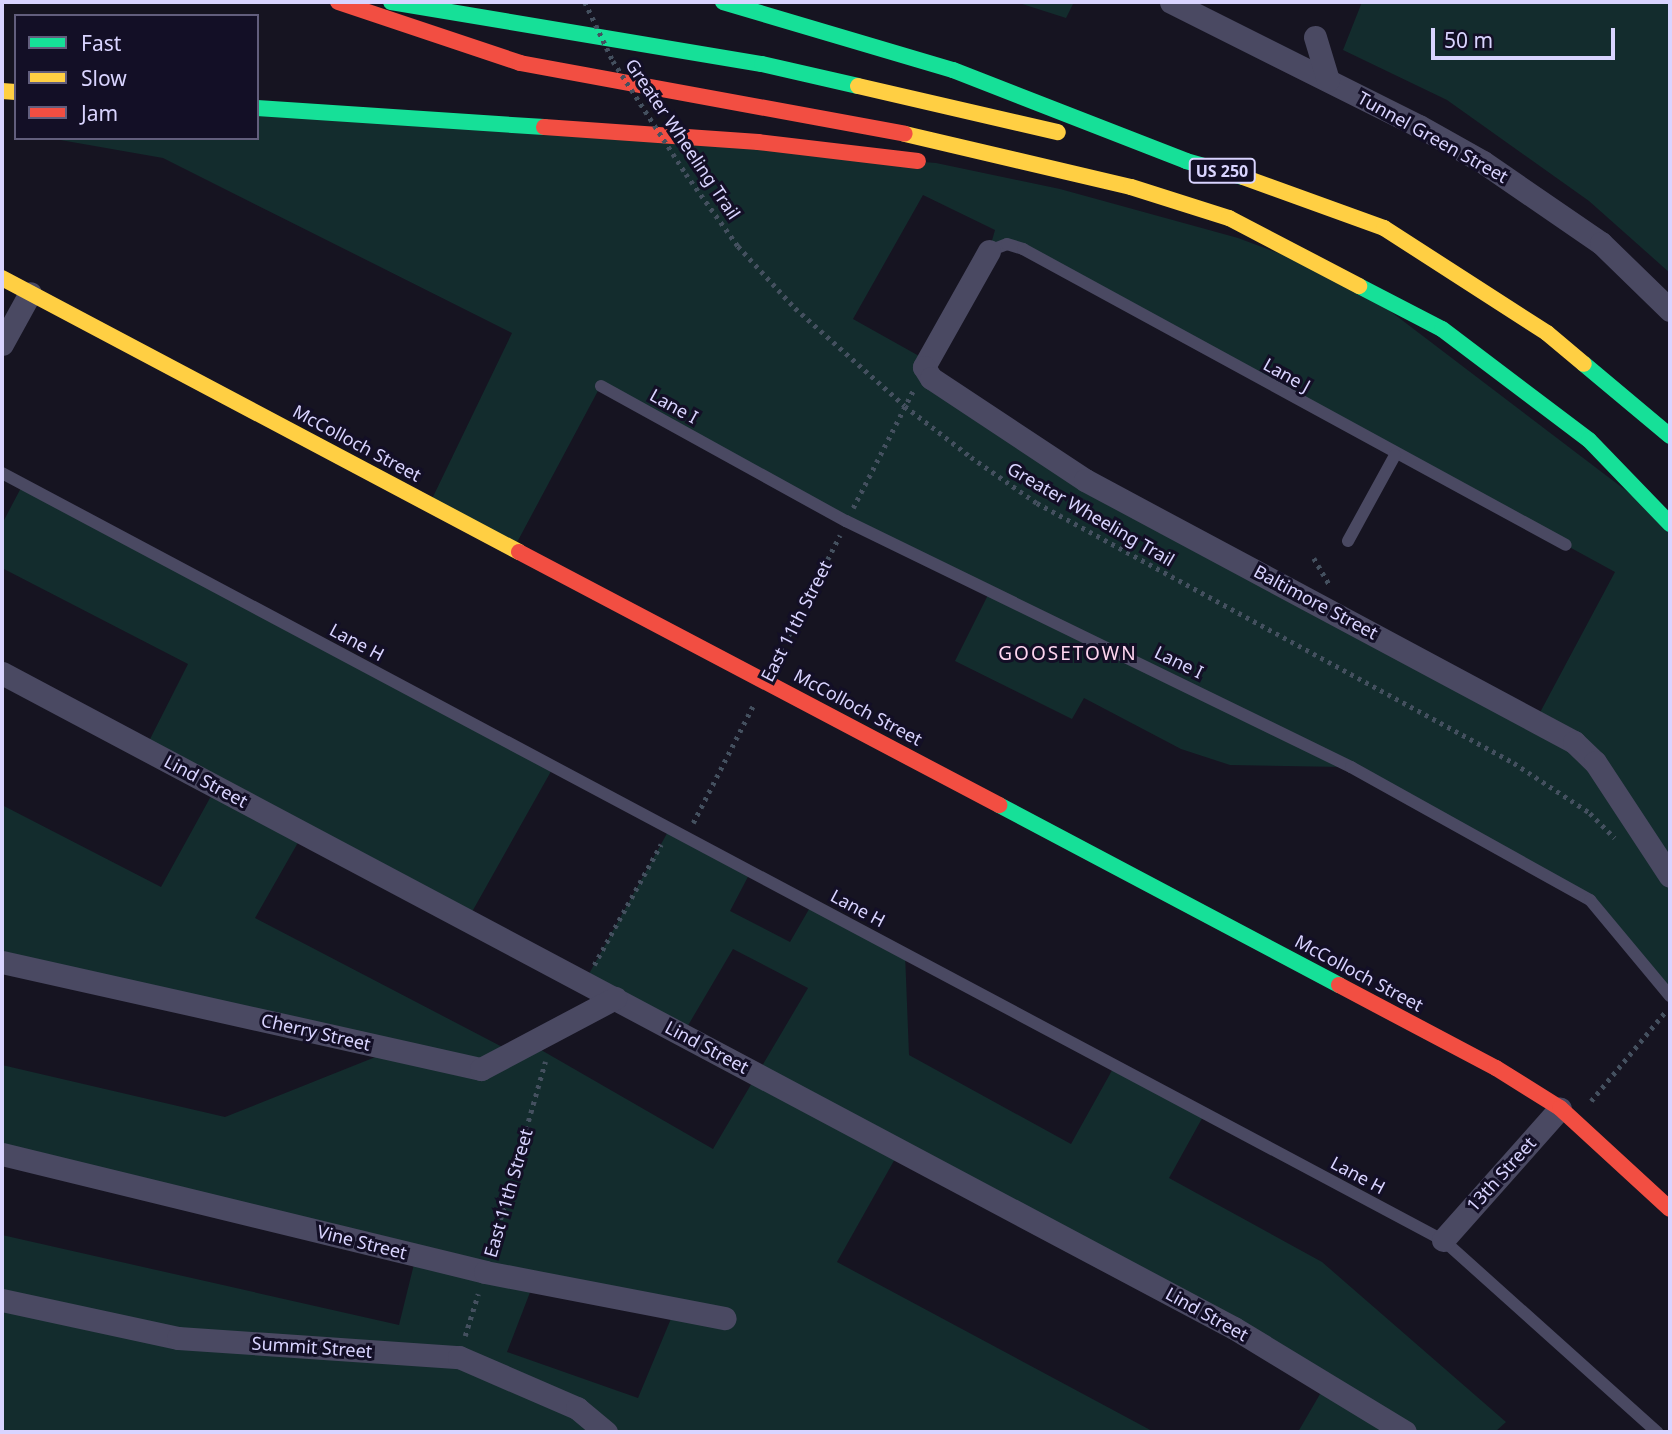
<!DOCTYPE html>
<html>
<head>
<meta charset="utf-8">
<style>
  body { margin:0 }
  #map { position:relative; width:1672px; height:1434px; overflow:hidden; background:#161421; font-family:"Noto Sans",sans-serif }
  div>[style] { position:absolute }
  .green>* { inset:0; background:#132c2d }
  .path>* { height:4.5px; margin-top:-2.25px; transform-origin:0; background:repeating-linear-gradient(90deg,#44505f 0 3.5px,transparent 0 8.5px) }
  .lane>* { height:12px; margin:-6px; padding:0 6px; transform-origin:6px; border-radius:6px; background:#4a4962 }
  .street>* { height:23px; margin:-11.5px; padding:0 11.5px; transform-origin:11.5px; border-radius:11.5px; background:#4a4962 }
  .fast>* { height:16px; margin:-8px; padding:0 8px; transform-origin:8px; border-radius:8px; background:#16e098 }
  .slow>* { height:16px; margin:-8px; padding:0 8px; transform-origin:8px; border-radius:8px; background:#ffcf43 }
  .jam>* { height:16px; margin:-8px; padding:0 8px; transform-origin:8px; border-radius:8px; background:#f24e42 }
  .path-bridge>* { height:4.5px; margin-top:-2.25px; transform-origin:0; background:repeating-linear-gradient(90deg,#44505f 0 3.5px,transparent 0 8.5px) }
  span { translate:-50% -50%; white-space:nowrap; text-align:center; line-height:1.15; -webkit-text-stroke:6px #130f26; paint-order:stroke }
  .shield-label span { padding:2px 5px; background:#130f26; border:2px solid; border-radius:5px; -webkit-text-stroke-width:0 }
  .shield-label { font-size:16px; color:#d9d4ff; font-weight:700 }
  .street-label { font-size:18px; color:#d9d4ff }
  .neighbourhood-label { font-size:19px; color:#ffd6f0; letter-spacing:2px }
  .frame { position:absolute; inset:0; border:4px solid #d9d4ff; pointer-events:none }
  .legend { position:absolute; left:14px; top:14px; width:245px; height:126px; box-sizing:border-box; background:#130f26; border:2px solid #625e7d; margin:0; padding:9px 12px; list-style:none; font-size:21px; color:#d9d4ff }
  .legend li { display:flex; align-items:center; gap:14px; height:35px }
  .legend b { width:35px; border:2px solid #625e7d }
  .scale { position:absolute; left:1431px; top:28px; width:184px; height:32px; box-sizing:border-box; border:4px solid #d9d4ff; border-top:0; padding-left:9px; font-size:21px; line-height:24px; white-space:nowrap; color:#d9d4ff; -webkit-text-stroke:5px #130f26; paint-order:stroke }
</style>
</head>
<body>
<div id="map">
  <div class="green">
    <div style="clip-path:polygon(1016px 2px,1074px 2px,1066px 18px)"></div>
    <div style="clip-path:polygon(1362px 2px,1670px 2px,1670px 273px,1589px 201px,1447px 100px,1343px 50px)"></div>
    <div style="clip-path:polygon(evenodd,257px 108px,936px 163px,1060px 189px,1238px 238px,1348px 279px,1670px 524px,1670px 996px,1590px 900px,1344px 767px,1230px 765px,1181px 749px,1084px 698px,1072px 719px,955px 661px,990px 591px,600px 387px,514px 548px,430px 503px,512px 333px,163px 158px,49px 138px,257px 138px,257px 108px,923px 195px,995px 230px,989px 251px,1023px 249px,1615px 572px,1536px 720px,950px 392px,928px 361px,853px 319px,923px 195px)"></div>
    <div style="clip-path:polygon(evenodd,23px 484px,554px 766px,468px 919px,304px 832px,255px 918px,512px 1052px,529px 1043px,713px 1149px,808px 988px,733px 949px,683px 1034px,585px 981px,670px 828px,751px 871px,730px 911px,790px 942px,812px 904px,905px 953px,909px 1055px,1071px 1144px,1115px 1065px,1205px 1113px,1169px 1178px,1322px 1262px,1506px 1422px,1495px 1432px,1298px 1432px,1327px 1382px,900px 1150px,837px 1262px,1154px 1432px,2px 1432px,2px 1235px,399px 1325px,416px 1256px,2px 1154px,2px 1065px,225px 1117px,393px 1050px,2px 962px,2px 805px,161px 887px,216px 787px,145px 749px,188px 664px,2px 568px,2px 524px,23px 484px,534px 1282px,675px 1309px,638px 1398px,507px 1352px,534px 1282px)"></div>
  </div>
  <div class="path">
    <div style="left:686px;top:174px;width:89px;rotate:54.2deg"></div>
    <div style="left:738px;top:246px;width:84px;rotate:47.4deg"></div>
    <div style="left:795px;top:308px;width:147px;rotate:41.7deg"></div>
    <div style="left:905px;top:406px;width:83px;rotate:37.7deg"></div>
    <div style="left:971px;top:457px;width:80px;rotate:34.9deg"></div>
    <div style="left:1037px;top:503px;width:543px;rotate:28.59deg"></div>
    <div style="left:1514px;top:763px;width:91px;rotate:33.3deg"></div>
    <div style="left:1590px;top:813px;width:35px;rotate:45deg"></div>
    <div style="left:853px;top:508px;width:131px;rotate:-62.9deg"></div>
    <div style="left:1314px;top:558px;width:30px;rotate:60deg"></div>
    <div style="left:777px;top:658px;width:138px;rotate:-62.9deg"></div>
    <div style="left:693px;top:823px;width:131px;rotate:-62.9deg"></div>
    <div style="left:594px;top:965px;width:138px;rotate:-61deg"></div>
    <div style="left:1591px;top:1101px;width:117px;rotate:-50.2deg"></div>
    <div style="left:491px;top:1252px;width:198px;rotate:-74.1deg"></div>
    <div style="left:465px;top:1336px;width:44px;rotate:-72.8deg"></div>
  </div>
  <div class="lane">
    <div style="left:989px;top:251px;width:19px;rotate:-21deg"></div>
    <div style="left:1007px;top:244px;width:17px;rotate:17deg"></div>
    <div style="left:1023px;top:249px;width:618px;rotate:28.6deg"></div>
    <div style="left:601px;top:386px;width:280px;rotate:28.9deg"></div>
    <div style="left:846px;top:521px;width:562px;rotate:25.97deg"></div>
    <div style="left:1351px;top:767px;width:274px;rotate:29.1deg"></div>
    <div style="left:1590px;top:900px;width:125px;rotate:50.2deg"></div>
    <div style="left:2px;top:473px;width:1632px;rotate:28.03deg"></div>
    <div style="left:1443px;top:1240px;width:288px;rotate:41.9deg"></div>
    <div style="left:1348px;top:541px;width:98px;rotate:-61.3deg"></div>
  </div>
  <div class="street">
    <div style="left:1171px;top:2px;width:277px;rotate:26.6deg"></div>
    <div style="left:1419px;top:126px;width:73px;rotate:29.4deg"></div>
    <div style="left:1483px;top:162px;width:143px;rotate:34.5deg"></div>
    <div style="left:1601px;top:243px;width:96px;rotate:44.2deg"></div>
    <div style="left:1315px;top:37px;width:45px;rotate:73.2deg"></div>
    <div style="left:989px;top:251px;width:133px;rotate:119.3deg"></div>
    <div style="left:924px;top:367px;width:13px;rotate:58deg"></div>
    <div style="left:931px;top:378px;width:185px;rotate:33.5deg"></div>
    <div style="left:1085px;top:480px;width:555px;rotate:28.18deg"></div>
    <div style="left:1574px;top:742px;width:29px;rotate:44deg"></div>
    <div style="left:1595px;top:762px;width:136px;rotate:56.7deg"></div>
    <div style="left:2px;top:344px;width:58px;rotate:-61.2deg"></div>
    <div style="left:2px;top:673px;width:1395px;rotate:28deg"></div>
    <div style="left:1234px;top:1328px;width:200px;rotate:31.3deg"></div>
    <div style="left:2px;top:962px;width:491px;rotate:12.6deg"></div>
    <div style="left:481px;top:1069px;width:152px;rotate:-27.9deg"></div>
    <div style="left:2px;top:1154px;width:497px;rotate:13.7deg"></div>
    <div style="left:485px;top:1272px;width:244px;rotate:10.9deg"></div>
    <div style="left:1443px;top:1240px;width:176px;rotate:-48.4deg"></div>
    <div style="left:2px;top:1300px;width:180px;rotate:12.2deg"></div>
    <div style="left:178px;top:1338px;width:282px;rotate:3.9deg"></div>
    <div style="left:459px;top:1357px;width:129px;rotate:23.4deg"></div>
    <div style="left:577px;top:1408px;width:38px;rotate:40deg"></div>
  </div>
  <div class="fast">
    <div style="left:391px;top:2px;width:376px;rotate:9.5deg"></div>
    <div style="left:762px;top:64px;width:98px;rotate:12.9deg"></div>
    <div style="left:723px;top:2px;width:240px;rotate:16.5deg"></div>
    <div style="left:953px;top:70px;width:250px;rotate:21.3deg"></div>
    <div style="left:1186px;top:161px;width:59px;rotate:15.7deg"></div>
    <div style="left:257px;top:108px;width:288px;rotate:3.8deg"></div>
    <div style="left:1359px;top:286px;width:93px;rotate:27.4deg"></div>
    <div style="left:1442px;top:329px;width:184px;rotate:37.1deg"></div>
    <div style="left:1589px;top:440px;width:117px;rotate:46deg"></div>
    <div style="left:1584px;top:364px;width:112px;rotate:39.9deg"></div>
    <div style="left:999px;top:805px;width:385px;rotate:27.9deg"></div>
  </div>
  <div class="slow">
    <div style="left:858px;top:86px;width:205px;rotate:13deg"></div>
    <div style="left:2px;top:91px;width:14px;rotate:4deg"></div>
    <div style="left:905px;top:134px;width:232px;rotate:13.2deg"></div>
    <div style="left:1131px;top:187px;width:103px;rotate:17.6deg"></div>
    <div style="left:1229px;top:218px;width:147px;rotate:27.6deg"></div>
    <div style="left:1243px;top:177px;width:150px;rotate:19.9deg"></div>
    <div style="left:1384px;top:228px;width:194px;rotate:32.8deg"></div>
    <div style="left:1547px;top:333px;width:48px;rotate:40deg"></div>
    <div style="left:2px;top:278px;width:585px;rotate:27.92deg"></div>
  </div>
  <div class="jam">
    <div style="left:338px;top:2px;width:192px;rotate:18.5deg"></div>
    <div style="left:520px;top:63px;width:391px;rotate:10.4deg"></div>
    <div style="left:544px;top:127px;width:215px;rotate:4deg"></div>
    <div style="left:758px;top:142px;width:161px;rotate:6.8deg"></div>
    <div style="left:519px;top:552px;width:543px;rotate:27.79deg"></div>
    <div style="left:1339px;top:985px;width:178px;rotate:27.9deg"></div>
    <div style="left:1496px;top:1068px;width:75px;rotate:32deg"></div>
    <div style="left:1560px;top:1108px;width:149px;rotate:42.6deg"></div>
  </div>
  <div class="path-bridge">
    <div style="left:585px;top:2px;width:65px;rotate:64.6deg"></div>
    <div style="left:613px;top:61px;width:135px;rotate:57.1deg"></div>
  </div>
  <div class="shield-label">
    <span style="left:1222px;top:171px">US 250</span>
  </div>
  <div class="street-label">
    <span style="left:1433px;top:137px;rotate:29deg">Tunnel Green Street</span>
    <span style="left:683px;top:139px;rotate:56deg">Greater Wheeling Trail</span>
    <span style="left:1287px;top:375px;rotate:29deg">Lane J</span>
    <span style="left:674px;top:406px;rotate:29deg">Lane I</span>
    <span style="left:357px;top:443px;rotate:28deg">McColloch Street</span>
    <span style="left:1091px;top:514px;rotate:30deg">Greater Wheeling Trail</span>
    <span style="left:1316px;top:602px;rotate:28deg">Baltimore Street</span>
    <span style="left:796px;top:621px;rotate:-63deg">East 11th Street</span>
    <span style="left:357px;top:642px;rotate:28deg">Lane H</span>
    <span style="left:1179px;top:662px;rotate:26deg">Lane I</span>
    <span style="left:858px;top:707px;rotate:28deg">McColloch Street</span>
    <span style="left:206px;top:781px;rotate:28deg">Lind Street</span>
    <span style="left:858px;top:908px;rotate:28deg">Lane H</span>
    <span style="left:1359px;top:973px;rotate:28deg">McColloch Street</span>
    <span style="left:316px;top:1032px;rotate:13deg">Cherry Street</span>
    <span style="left:707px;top:1047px;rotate:28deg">Lind Street</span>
    <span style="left:1501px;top:1174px;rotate:-48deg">13th Street</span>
    <span style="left:1358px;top:1175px;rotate:28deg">Lane H</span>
    <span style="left:508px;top:1193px;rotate:-74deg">East 11th Street</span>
    <span style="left:362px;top:1242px;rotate:14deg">Vine Street</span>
    <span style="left:1207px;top:1314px;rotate:29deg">Lind Street</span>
    <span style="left:312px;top:1347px;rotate:4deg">Summit Street</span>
  </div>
  <div class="neighbourhood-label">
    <span style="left:1068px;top:654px">GOOSETOWN</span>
  </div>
  <div class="frame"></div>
  <ul class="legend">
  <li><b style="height:9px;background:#16e098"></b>Fast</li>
  <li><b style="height:9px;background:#ffcf43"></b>Slow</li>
  <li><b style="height:9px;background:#f24e42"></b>Jam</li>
  </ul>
  <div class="scale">50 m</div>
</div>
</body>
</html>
